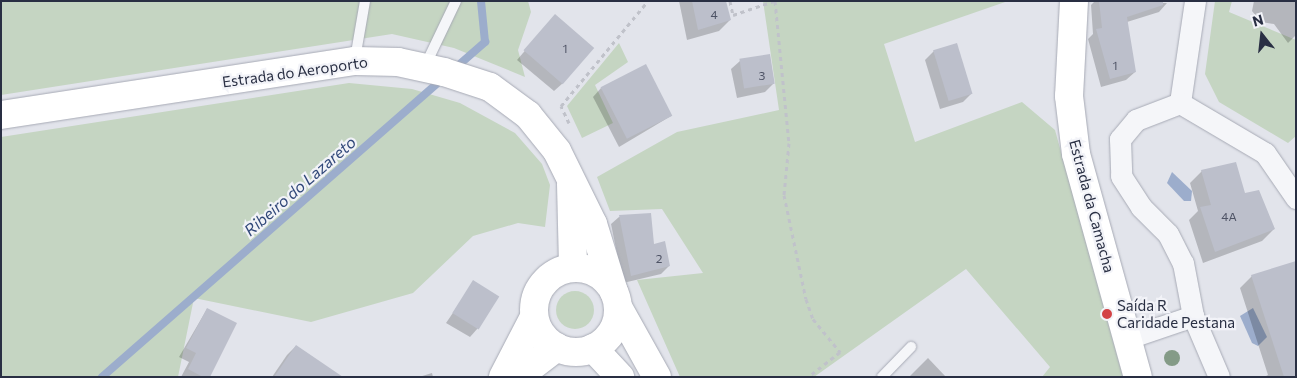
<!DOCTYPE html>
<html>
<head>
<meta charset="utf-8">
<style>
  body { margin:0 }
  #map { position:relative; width:1297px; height:378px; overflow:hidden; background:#e2e4eb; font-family:Commissioner,sans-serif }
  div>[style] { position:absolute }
  .green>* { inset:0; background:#c5d5c2 }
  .round { border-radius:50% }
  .water>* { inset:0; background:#9cadcc }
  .shadow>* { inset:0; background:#0003 }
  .stream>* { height:8px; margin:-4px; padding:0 4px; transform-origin:4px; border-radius:4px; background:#9cadcc }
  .building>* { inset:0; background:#bcbfcb; transform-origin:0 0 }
  .path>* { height:3px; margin-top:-1.5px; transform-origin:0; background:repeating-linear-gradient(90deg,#c0c2ca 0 4px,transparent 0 8px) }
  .roads { filter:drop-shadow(0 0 1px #a7aab5) drop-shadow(0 0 1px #a7aab5) }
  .lane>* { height:10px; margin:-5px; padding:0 5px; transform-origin:5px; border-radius:5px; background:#f5f6f9 }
  .street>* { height:21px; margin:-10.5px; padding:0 10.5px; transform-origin:10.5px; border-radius:10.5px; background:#f5f6f9 }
  .secondary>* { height:28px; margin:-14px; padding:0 14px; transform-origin:14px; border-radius:14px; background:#fff }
  .secondary>.ring { margin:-14px; padding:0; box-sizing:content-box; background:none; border:28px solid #fff; border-radius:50% }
  .trees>* { width:16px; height:16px; margin:-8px; border-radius:50%; background:#849b87 }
  .dots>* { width:14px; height:14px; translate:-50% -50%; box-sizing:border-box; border:2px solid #f2f3f8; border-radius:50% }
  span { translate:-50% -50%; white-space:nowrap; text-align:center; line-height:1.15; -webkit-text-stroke:4.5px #f2f3f8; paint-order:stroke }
  .number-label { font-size:12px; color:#4e5365 }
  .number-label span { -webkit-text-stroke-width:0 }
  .street-label { font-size:15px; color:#292f43 }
  .poi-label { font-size:15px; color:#292f43 }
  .left { translate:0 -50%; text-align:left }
  .water-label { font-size:16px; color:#314879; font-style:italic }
  .frame { position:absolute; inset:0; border:2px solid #292f43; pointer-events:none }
  .north { position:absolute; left:1237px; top:10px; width:50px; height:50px; -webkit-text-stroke:4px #f2f3f8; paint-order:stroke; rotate:344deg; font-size:14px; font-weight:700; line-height:20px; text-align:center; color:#292f43 }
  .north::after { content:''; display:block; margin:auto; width:18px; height:22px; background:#292f43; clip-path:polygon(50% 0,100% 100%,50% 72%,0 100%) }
</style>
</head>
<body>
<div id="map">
  <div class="green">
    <div style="clip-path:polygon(1px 1px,528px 1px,531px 12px,518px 50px,525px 77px,454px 48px,392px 34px,1px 95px)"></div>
    <div style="clip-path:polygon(763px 1px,1008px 1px,884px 44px,915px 142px,1022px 102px,1055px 130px,1123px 377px,1042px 377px,1050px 367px,966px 269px,814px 377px,680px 377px,637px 280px,703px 273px,662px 209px,610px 211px,597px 177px,677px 132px,779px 110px)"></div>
    <div style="clip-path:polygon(1215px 1px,1232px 1px,1229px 12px,1296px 40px,1296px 136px,1288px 143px,1219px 102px,1205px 74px)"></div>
    <div style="clip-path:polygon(619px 43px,628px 62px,595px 85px,613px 123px,582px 138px,567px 106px)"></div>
    <div style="clip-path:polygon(349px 83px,412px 89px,460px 103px,515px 133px,542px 164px,550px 185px,545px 227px,518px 223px,473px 236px,413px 293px,311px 322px,194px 298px,178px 377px,1px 377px,1px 137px)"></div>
    <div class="round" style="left:556px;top:291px;width:38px;height:38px"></div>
  </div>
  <div class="water">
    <div style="clip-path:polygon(1172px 172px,1192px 191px,1191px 201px,1184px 201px,1167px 183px)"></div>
    <div style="clip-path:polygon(1253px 308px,1267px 337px,1258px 346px,1252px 343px,1240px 316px)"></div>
  </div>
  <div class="shadow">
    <div style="clip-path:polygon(679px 1px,725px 1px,730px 20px,719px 31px,687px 40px)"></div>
    <div style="clip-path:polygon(1095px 1px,1167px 3px,1159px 12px,1127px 22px,1135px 72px,1126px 80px,1101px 87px,1088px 39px,1093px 34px,1091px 5px)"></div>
    <div style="clip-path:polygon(1254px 1px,1296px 1px,1296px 35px,1288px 43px,1274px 24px,1261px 22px,1252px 11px)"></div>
    <div style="clip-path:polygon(547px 25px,563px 83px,554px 91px,517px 60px)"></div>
    <div style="clip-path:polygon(934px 51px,972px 93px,963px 102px,940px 109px,925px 60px)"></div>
    <div style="clip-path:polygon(740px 61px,774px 83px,765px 92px,737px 98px,731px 69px)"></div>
    <div style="clip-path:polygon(601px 88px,671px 116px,619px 147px,593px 97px)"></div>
    <div style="clip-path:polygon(1202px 171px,1245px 195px,1274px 229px,1262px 241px,1203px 263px,1189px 220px,1198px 211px,1190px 183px)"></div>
    <div style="clip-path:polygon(650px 214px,652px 245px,669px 266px,661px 274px,623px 283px,611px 224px,619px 217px)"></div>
    <div style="clip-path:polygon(1252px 276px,1296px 377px,1264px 377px,1268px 375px,1240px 288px)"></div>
    <div style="clip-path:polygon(474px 282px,478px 328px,470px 337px,446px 323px)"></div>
    <div style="clip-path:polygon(207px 309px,208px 377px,181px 377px,189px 362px,179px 357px)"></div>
    <div style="clip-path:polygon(296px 346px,319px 377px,272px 377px,287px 355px)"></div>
    <div style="clip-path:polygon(928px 358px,946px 377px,909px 377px)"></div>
    <div style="clip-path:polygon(432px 373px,433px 377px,419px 377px)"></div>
  </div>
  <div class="stream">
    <div style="left:453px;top:70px;width:43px;rotate:-41.2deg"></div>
    <div style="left:485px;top:42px;width:41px;rotate:-95.6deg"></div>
    <div style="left:102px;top:377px;width:453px;rotate:-41.2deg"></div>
  </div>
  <div class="building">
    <div style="clip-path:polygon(692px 1px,726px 1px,731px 20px,698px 30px)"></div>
    <div style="clip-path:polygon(1099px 1px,1163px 1px,1163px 5px,1127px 17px,1136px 72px,1110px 79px,1096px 29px,1102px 28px)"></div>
    <div style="left:555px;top:14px;width:52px;height:48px;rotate:41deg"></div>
    <div style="left:957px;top:43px;width:53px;height:25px;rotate:73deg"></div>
    <div style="left:770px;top:54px;width:30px;height:31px;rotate:81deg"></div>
    <div style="left:646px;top:64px;width:58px;height:51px;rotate:63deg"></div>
    <div style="clip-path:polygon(1236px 162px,1245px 193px,1259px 190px,1275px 229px,1215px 252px,1200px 207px,1211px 205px,1201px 170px)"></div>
    <div style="clip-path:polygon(651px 213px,654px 244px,665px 241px,670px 266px,631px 276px,619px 215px)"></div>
    <div style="clip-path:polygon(1296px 261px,1296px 377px,1284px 377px,1251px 275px)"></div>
    <div style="left:473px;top:280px;width:31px;height:39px;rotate:32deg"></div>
    <div style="clip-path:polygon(207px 308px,237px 323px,210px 377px,203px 377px,188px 369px,196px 353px,186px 348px)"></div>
    <div style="clip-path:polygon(296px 345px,343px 377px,274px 377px)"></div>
  </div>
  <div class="path">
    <div style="left:730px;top:1px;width:14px;rotate:78deg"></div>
    <div style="left:733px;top:15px;width:43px;rotate:-18.9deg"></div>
    <div style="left:775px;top:1px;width:143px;rotate:84.4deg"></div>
    <div style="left:789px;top:143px;width:52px;rotate:95.5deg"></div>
    <div style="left:784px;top:195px;width:106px;rotate:78.1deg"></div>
    <div style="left:806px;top:299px;width:21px;rotate:71deg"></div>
    <div style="left:813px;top:319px;width:43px;rotate:50.7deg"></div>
    <div style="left:840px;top:352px;width:41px;rotate:142deg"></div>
    <div style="left:569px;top:123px;width:19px;rotate:-115deg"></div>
    <div style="left:561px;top:106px;width:136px;rotate:-50.4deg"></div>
  </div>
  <div class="roads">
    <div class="lane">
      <div style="left:355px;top:59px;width:59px;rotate:-80.2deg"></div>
      <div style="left:425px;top:66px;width:72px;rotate:-64.5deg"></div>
      <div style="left:882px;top:377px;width:42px;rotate:-46deg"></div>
    </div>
    <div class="street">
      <div style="left:1195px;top:1px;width:103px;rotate:98.4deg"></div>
      <div style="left:1180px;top:103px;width:47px;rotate:158.9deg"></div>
      <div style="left:1136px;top:120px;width:25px;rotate:130deg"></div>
      <div style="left:1120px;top:139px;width:37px;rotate:88deg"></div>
      <div style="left:1121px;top:176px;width:37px;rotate:57deg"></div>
      <div style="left:1141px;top:207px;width:38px;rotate:45deg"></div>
      <div style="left:1168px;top:234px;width:33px;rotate:63deg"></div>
      <div style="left:1183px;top:263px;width:54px;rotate:79.3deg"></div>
      <div style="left:1193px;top:316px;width:66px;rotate:66.9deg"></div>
      <div style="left:1180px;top:103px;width:99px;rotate:30.5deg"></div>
      <div style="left:1265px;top:153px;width:55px;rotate:55.4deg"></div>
      <div style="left:1128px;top:338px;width:69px;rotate:-18.7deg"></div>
    </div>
    <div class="secondary">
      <div style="left:1074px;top:1px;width:95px;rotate:93deg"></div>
      <div style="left:1069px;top:96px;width:58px;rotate:83.1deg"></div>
      <div style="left:1076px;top:154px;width:231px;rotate:74.5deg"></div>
      <div style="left:1px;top:115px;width:358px;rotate:-8.7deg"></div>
      <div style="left:355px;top:61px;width:43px;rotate:1.3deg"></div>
      <div style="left:398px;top:62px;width:47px;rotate:12.3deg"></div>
      <div style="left:444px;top:72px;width:48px;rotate:18.1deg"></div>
      <div style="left:490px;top:87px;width:47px;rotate:36.4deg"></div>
      <div style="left:528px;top:115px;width:46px;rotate:51.1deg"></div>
      <div style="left:557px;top:151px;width:81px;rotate:63.7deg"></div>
      <div style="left:593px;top:224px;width:71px;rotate:72.8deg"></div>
      <div style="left:571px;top:184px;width:83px;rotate:88.6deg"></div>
      <div class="ring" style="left:534px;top:268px;width:56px;height:56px"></div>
      <div style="left:618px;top:307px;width:80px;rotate:60.9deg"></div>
      <div style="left:593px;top:348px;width:40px;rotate:47deg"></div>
      <div style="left:503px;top:377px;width:68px;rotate:-62.7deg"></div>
      <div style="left:518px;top:377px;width:49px;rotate:-37.6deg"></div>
    </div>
  </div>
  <div class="trees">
    <div style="left:1172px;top:358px"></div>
  </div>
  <div class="dots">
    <div style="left:1107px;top:314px;background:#d34346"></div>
  </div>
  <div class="number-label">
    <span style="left:714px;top:15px">4</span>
    <span style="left:565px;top:49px">1</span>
    <span style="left:1115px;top:66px">1</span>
    <span style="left:762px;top:76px">3</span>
    <span style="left:1229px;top:217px">4A</span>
    <span style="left:659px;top:259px">2</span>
  </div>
  <div class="street-label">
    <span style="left:295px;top:72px;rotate:-8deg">Estrada do Aeroporto</span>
    <span style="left:1092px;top:206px;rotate:75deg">Estrada da Camacha</span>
  </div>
  <div class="poi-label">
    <span class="left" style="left:1117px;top:314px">Saída R<br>Caridade Pestana</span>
  </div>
  <div class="water-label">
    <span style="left:300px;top:186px;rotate:-41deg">Ribeiro do Lazareto</span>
  </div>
  <div class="frame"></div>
  <div class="north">N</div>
</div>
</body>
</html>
